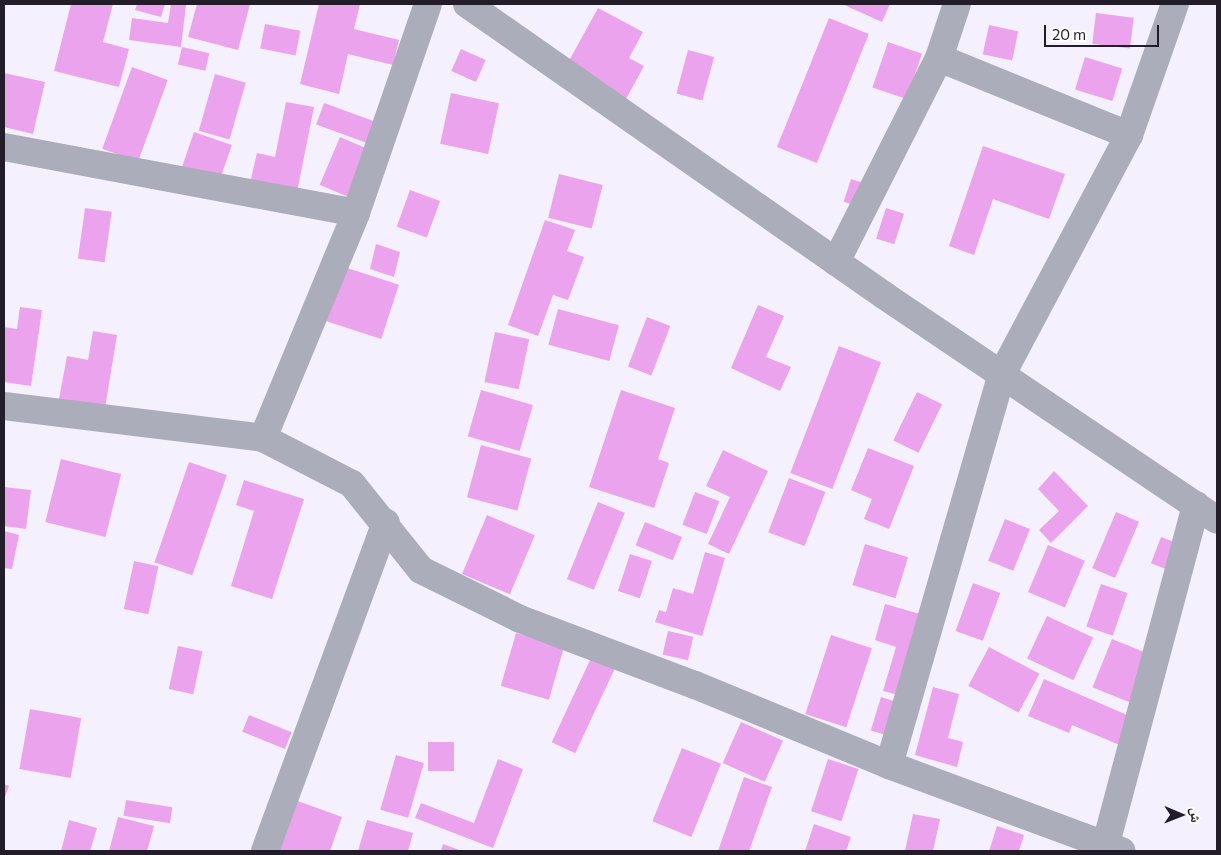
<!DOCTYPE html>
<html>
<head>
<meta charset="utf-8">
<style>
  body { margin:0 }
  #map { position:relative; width:1221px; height:855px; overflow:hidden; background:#f5f0fd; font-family:Commissioner,"Noto Naskh Arabic",sans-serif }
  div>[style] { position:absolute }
  .building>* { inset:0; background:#eca3ed; transform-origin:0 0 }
  .minor>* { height:28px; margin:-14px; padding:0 14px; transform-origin:14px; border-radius:14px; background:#abadbb }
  span { translate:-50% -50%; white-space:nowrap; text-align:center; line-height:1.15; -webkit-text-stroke:5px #fff; paint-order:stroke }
  .frame { position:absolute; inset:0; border:5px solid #221d29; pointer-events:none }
  .north { position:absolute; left:1156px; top:790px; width:50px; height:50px; -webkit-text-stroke:4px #fff; paint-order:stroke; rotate:91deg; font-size:14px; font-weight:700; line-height:20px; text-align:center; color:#221d29 }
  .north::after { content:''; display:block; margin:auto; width:18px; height:22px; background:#221d29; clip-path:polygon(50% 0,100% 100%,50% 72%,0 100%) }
  .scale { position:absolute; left:1044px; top:25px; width:115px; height:22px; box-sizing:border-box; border:2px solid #221d29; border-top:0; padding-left:6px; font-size:15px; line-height:18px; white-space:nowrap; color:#221d29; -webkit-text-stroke:4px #fff; paint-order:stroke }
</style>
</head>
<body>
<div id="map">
  <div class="building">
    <div style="clip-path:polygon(71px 4px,113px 4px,103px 42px,129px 49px,119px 87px,54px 71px)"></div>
    <div style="clip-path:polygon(137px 4px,165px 4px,161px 17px,135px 10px)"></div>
    <div style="clip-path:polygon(171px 4px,186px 5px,181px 47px,129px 40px,132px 18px,168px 23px)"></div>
    <div style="clip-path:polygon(197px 4px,250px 4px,238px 50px,188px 37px)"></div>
    <div style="clip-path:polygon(319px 4px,360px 4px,354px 29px,399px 40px,393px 65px,348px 54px,339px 94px,300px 84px)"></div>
    <div style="clip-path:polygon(842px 4px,890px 4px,882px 22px)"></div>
    <div style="clip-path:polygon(598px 8px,643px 32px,629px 58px,644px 66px,625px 101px,565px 68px)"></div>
    <div style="left:1096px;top:13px;width:38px;height:31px;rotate:7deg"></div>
    <div style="left:829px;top:18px;width:43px;height:139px;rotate:22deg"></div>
    <div style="left:265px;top:24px;width:36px;height:25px;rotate:11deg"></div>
    <div style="left:989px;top:25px;width:30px;height:30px;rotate:12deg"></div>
    <div style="left:888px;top:42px;width:36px;height:48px;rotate:19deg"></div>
    <div style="left:182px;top:47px;width:28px;height:18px;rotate:13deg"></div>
    <div style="left:461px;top:49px;width:27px;height:24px;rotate:24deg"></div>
    <div style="left:688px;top:50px;width:27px;height:45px;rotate:15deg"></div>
    <div style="left:1085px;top:57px;width:39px;height:34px;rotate:17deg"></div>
    <div style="left:132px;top:67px;width:38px;height:87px;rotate:20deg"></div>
    <div style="clip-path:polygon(4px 73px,45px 82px,33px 134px,4px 127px)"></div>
    <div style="left:215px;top:74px;width:32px;height:59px;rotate:16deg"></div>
    <div style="left:451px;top:93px;width:49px;height:52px;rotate:12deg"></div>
    <div style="clip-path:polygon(286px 102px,314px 107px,297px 192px,250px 183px,257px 153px,275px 157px)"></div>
    <div style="left:324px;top:103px;width:62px;height:23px;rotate:20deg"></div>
    <div style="left:194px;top:132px;width:40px;height:38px;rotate:19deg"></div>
    <div style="left:340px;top:137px;width:33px;height:52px;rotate:23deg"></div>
    <div style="clip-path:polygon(983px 146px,1065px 174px,1049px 219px,993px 199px,974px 255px,949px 246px)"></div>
    <div style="left:559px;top:174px;width:45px;height:45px;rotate:14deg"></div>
    <div style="left:851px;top:179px;width:23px;height:24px;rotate:18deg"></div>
    <div style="left:410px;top:190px;width:32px;height:39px;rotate:20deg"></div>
    <div style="left:85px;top:208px;width:27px;height:51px;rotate:8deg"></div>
    <div style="left:886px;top:208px;width:19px;height:32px;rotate:18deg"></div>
    <div style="clip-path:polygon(545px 220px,575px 230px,567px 251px,584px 257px,568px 300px,553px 295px,538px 336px,508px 325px)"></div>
    <div style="clip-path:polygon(376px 244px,400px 252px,394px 277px,370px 269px)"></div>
    <div style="left:338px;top:265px;width:64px;height:57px;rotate:18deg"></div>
    <div style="clip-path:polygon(758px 305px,784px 316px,766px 357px,791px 367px,780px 391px,731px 368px)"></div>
    <div style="clip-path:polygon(20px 307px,42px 310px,31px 386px,4px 382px,4px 327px,17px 329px)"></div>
    <div style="left:558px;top:309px;width:63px;height:37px;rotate:15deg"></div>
    <div style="left:647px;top:317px;width:25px;height:53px;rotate:21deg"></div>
    <div style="clip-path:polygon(93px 331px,117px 335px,105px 408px,59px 399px,67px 356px,88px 360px)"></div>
    <div style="left:495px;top:332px;width:35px;height:51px;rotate:12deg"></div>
    <div style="left:839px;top:346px;width:45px;height:136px;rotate:21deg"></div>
    <div style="left:481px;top:390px;width:54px;height:48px;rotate:16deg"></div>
    <div style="clip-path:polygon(621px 390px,675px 408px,658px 459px,669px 463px,654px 508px,589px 487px)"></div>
    <div style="left:917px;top:392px;width:28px;height:54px;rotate:26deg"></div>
    <div style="left:481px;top:445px;width:52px;height:54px;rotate:15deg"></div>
    <div style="clip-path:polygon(868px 448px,914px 466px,889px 529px,864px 519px,872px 499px,851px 490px)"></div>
    <div style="clip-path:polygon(723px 450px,768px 471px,729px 554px,708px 544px,730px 497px,706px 486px)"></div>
    <div style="left:61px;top:459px;width:62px;height:65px;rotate:14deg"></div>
    <div style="left:189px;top:462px;width:40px;height:106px;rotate:19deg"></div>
    <div style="clip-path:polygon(1054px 471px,1088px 506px,1051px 543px,1039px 530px,1059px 511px,1038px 489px)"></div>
    <div style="left:789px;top:478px;width:39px;height:58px;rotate:21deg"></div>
    <div style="clip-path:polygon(244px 480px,304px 499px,272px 599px,231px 586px,254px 511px,236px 505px)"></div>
    <div style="clip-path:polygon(4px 487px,31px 490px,26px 529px,4px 526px)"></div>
    <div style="left:695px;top:492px;width:26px;height:35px;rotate:21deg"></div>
    <div style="left:598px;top:502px;width:29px;height:83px;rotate:22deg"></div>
    <div style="left:1116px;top:512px;width:25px;height:61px;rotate:23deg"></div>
    <div style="left:487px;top:515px;width:52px;height:64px;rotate:23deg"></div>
    <div style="left:1005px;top:519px;width:27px;height:45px;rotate:22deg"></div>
    <div style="left:645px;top:522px;width:40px;height:25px;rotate:22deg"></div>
    <div style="clip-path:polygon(4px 531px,19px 535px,12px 569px,4px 568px)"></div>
    <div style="left:1161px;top:537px;width:30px;height:28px;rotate:21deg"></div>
    <div style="left:865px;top:544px;width:45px;height:43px;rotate:17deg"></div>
    <div style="left:1048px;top:545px;width:40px;height:51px;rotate:23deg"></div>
    <div style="clip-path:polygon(705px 552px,725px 558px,702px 636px,655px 622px,659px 610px,666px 612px,673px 588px,693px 594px)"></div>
    <div style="left:630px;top:554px;width:23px;height:39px;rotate:18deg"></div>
    <div style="left:134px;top:561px;width:25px;height:49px;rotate:12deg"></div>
    <div style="left:973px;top:583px;width:29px;height:51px;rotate:20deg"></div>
    <div style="left:1101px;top:584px;width:28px;height:45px;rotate:19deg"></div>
    <div style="clip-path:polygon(885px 604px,927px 616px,903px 696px,883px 691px,896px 647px,875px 640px)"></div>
    <div style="left:1047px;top:616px;width:51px;height:47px;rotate:25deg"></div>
    <div style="left:668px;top:631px;width:26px;height:24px;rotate:13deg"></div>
    <div style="left:516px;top:633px;width:50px;height:55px;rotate:16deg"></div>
    <div style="left:831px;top:635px;width:43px;height:83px;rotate:18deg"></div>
    <div style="left:1112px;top:639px;width:40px;height:52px;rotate:22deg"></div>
    <div style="left:178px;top:646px;width:25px;height:44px;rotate:12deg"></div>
    <div style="left:989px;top:647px;width:57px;height:44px;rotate:28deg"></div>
    <div style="left:591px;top:658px;width:26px;height:93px;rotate:25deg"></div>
    <div style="clip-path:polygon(1044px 679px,1134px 718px,1122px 746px,1072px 725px,1069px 733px,1028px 716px)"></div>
    <div style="clip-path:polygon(933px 687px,959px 694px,948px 738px,963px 742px,957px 767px,915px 755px)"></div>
    <div style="left:881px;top:697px;width:21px;height:35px;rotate:17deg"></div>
    <div style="left:30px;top:709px;width:52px;height:61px;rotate:10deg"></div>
    <div style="left:249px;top:715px;width:46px;height:18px;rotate:22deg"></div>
    <div style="left:741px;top:722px;width:46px;height:45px;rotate:24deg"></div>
    <div style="left:428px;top:742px;width:26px;height:29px"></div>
    <div style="left:682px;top:748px;width:42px;height:79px;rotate:22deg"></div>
    <div style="left:396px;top:755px;width:29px;height:57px;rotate:16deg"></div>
    <div style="clip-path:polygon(498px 759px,523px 769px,493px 848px,415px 818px,421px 803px,474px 823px)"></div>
    <div style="left:828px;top:759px;width:32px;height:55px;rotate:18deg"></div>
    <div style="clip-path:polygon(744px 777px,772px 787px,749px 851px,718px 851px)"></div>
    <div style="clip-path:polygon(4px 784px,9px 786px,4px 800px)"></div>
    <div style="left:126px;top:800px;width:47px;height:16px;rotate:9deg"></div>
    <div style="clip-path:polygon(295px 800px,342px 817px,330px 851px,277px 851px)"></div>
    <div style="clip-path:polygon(913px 814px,940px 819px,933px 851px,905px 851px)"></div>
    <div style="clip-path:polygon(118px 817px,154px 826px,147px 851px,109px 851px)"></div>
    <div style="clip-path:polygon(69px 820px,97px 828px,90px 851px,61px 851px)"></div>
    <div style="clip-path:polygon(367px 820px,413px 833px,408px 851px,358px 851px)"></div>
    <div style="clip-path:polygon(814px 824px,851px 837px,846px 851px,805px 851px)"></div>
    <div style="clip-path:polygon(997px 826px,1024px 835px,1019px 851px,989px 851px)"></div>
    <div style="clip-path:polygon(443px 844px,462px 851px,441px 851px)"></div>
  </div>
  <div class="minor">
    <div style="left:467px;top:4px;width:510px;rotate:34.94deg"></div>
    <div style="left:885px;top:296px;width:400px;rotate:34deg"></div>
    <div style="left:939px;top:58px;width:205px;rotate:22.1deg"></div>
    <div style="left:4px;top:147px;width:358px;rotate:10.6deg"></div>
    <div style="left:836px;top:262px;width:229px;rotate:-63.2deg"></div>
    <div style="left:939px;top:58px;width:57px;rotate:-71.6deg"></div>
    <div style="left:4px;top:406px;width:261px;rotate:7deg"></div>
    <div style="left:263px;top:438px;width:100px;rotate:27.3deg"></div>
    <div style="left:352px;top:484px;width:110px;rotate:51.3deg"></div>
    <div style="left:421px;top:570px;width:110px;rotate:26.3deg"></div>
    <div style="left:520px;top:619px;width:187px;rotate:20.7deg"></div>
    <div style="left:695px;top:685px;width:210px;rotate:22.4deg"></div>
    <div style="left:889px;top:765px;width:248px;rotate:20.3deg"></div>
    <div style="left:263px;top:438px;width:243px;rotate:-67.5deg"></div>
    <div style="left:356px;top:213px;width:221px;rotate:-71deg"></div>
    <div style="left:889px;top:765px;width:407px;rotate:-73.9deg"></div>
    <div style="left:1002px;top:374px;width:271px;rotate:-62deg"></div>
    <div style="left:1129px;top:135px;width:139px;rotate:-70.7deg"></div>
    <div style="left:265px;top:851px;width:350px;rotate:-69.8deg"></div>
    <div style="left:1104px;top:851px;width:358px;rotate:-75.1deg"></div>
  </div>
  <div class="frame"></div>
  <div class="north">ش</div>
  <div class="scale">20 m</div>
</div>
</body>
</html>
